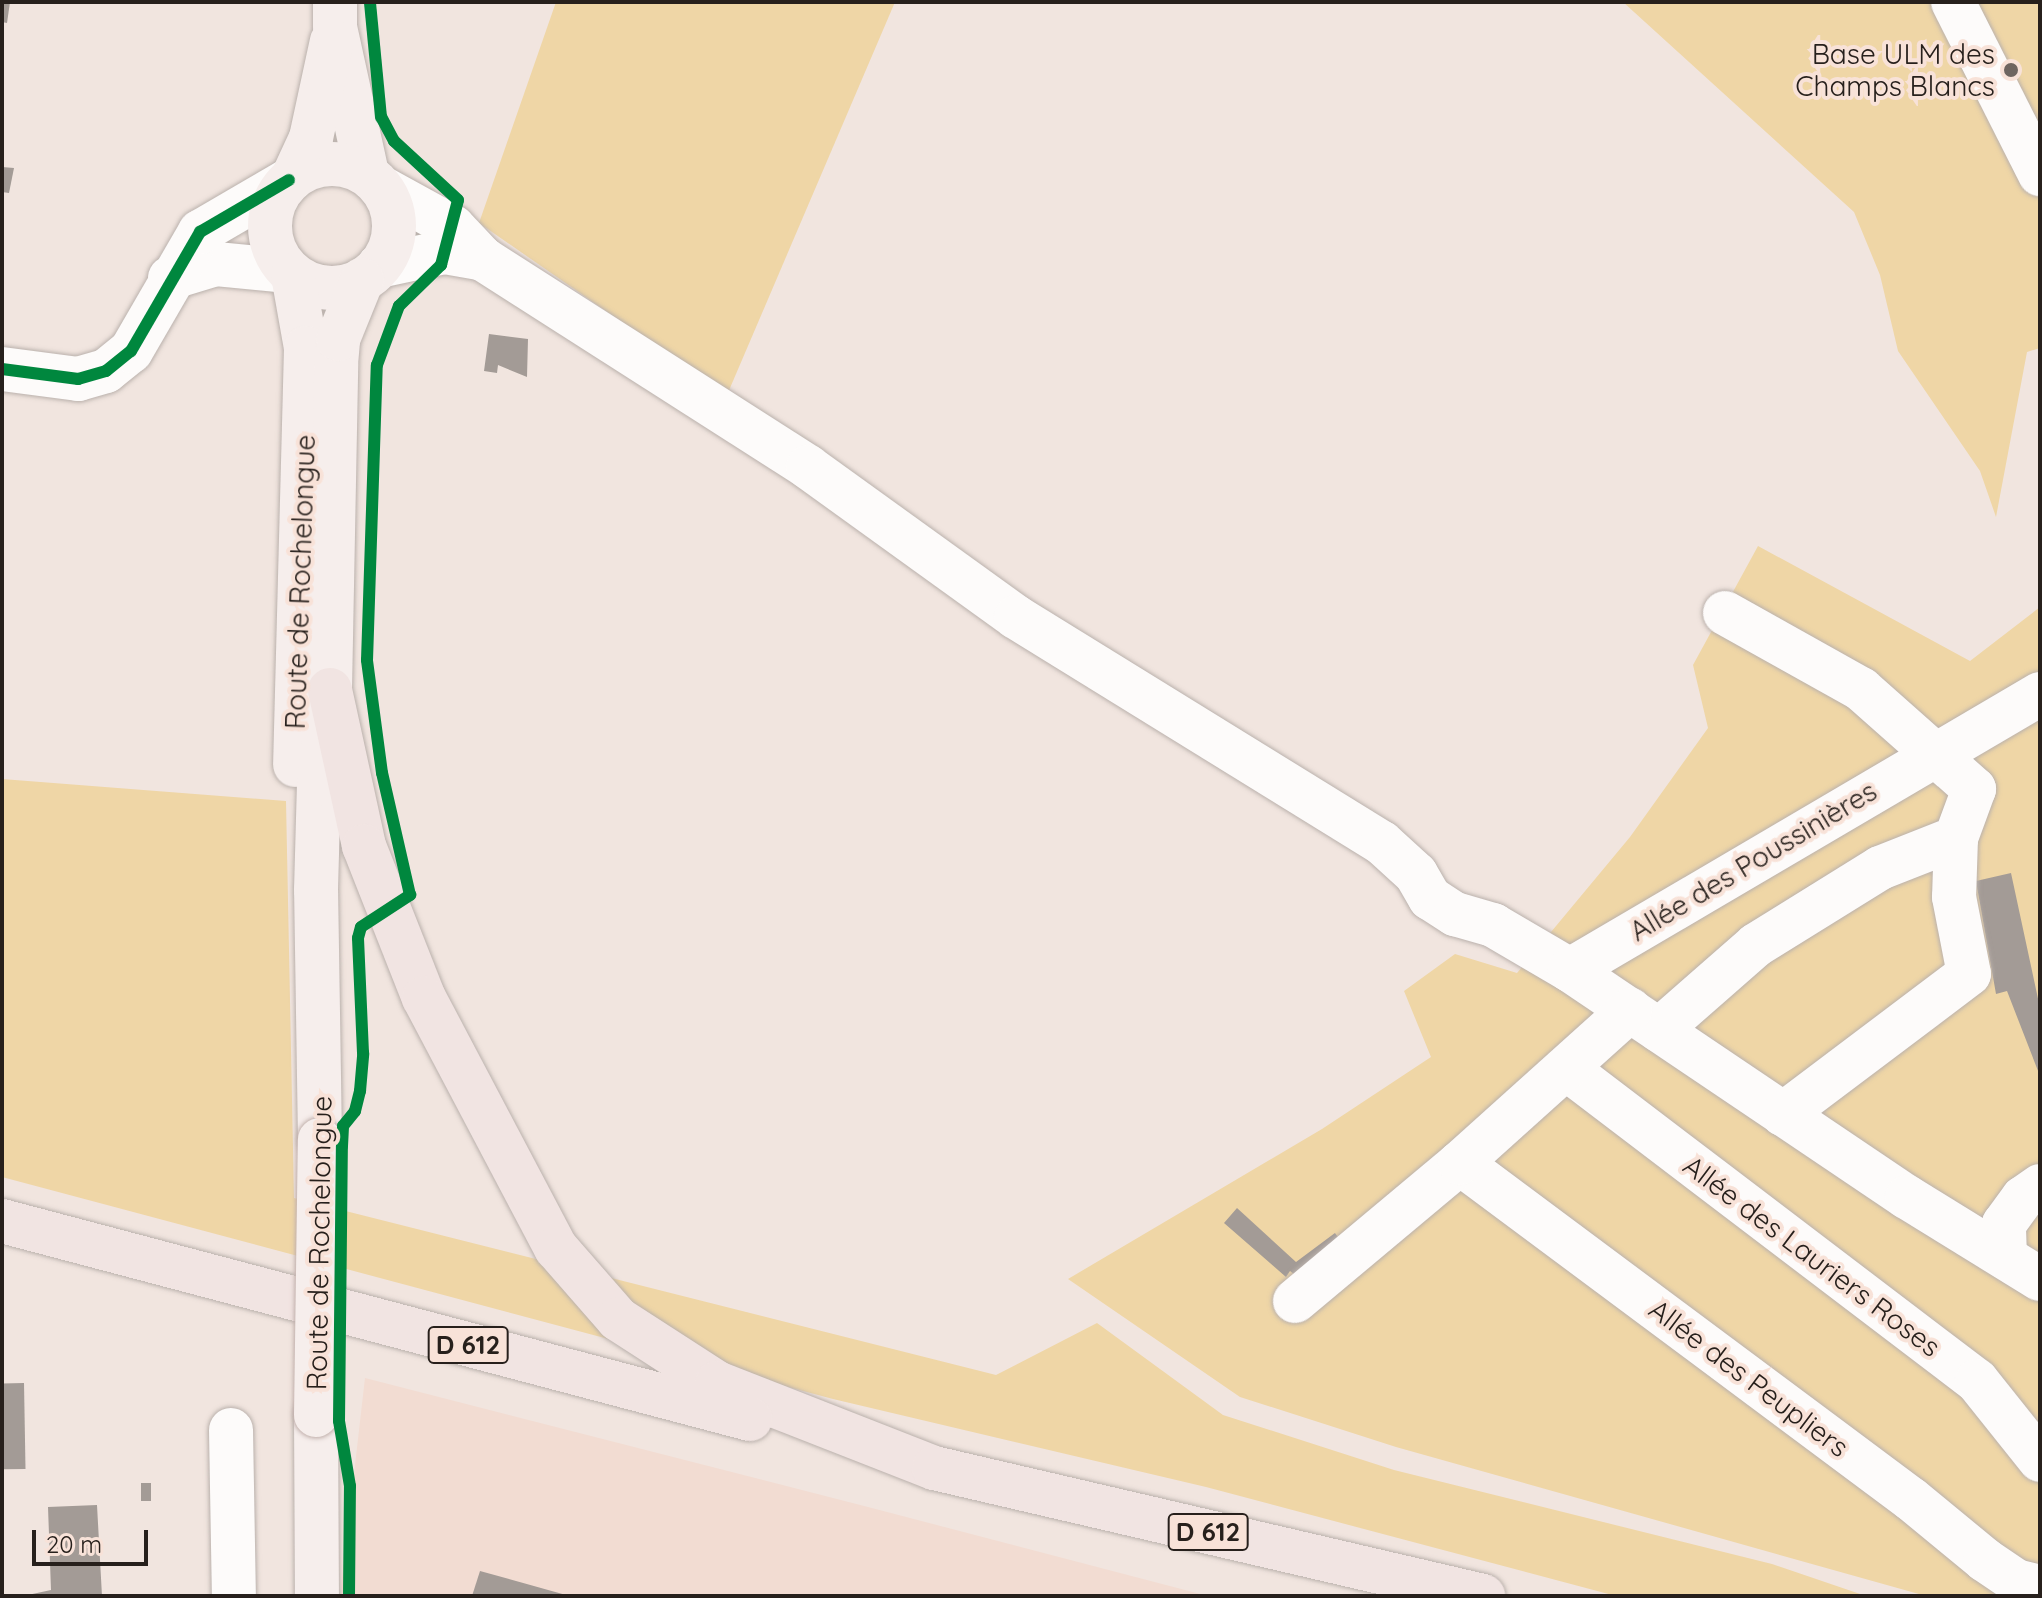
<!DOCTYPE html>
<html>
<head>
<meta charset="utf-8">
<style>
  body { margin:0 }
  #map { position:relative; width:2042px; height:1598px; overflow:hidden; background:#f1e5df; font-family:Quicksand,sans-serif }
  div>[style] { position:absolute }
  .built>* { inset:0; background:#f2dcd2 }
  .green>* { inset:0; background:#efd6a6 }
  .building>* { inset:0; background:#a39b96; transform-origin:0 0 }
  .roads { filter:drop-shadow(0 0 2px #bab1ac) drop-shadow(0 0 2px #bab1ac) }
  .minor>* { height:44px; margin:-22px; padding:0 22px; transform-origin:22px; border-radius:22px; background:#fdfbfa }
  .major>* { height:44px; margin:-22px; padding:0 22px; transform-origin:22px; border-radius:22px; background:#f6eeec }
  .major>.ring { margin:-22px; padding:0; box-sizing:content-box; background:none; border:44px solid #f6eeec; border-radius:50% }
  .highway>* { height:44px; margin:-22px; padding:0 22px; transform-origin:22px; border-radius:22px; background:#f1e4e2 }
  .bridges { filter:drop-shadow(0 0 2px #c2b1ad) drop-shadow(0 0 2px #c2b1ad) }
  .major-bridge>* { height:44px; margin:-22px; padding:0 22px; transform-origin:22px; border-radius:22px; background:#f6eeec }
  .cycleway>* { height:12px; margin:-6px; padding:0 6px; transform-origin:6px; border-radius:6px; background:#00873e }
  .dots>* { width:22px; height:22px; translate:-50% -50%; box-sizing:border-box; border:4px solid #f8e2d8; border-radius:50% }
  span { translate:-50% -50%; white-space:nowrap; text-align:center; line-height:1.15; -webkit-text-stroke:8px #f8e2d8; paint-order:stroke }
  .shield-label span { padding:2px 6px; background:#f8e2d8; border:2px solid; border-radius:6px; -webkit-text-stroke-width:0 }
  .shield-label { font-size:26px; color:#27201c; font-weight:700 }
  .poi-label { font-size:28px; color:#27201c }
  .right { translate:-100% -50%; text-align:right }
  .street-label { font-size:28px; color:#27201c }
  .frame { position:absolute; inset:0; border:4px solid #27201c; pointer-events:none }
  .scale { position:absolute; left:32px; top:1530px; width:116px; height:36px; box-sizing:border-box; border:4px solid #27201c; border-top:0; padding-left:10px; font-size:24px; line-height:28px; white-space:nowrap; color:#27201c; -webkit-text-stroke:6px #f8e2d8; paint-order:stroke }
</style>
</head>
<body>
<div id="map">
  <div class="built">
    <div style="clip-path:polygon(365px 1378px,868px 1507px,1208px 1596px,340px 1596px)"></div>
  </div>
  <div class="green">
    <div style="clip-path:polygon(556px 2px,895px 2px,727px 395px,479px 223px)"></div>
    <div style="clip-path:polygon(1623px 2px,2040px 2px,2040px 348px,2027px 352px,1996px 517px,1980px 471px,1898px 351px,1880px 275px,1854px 212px)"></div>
    <div style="clip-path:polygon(1758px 546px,1970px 661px,2040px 607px,2040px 1596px,1926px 1596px,1396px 1447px,1240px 1397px,1068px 1279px,1322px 1129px,1431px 1057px,1404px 991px,1455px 954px,1517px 973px,1630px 837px,1708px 728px,1693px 665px)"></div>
    <div style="clip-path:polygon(2px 779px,286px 801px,294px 1198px,996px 1375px,1097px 1323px,1223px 1415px,1394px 1470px,1772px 1564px,1866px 1596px,1616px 1596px,1206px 1487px,833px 1399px,2px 1177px)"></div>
  </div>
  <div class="building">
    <div style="clip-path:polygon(2px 2px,10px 2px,7px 23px,2px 22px)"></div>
    <div style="clip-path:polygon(2px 167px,14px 168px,9px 193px,2px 192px)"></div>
    <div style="clip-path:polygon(489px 334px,528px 339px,527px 377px,498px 365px,497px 373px,484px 371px)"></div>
    <div style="clip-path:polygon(2011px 873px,2040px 1008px,2040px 1076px,2007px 991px,1996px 994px,1976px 881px)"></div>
    <div style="clip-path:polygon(1237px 1208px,1296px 1262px,1335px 1233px,1343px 1244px,1298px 1277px,1290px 1271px,1286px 1277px,1224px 1223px)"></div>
    <div style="left:24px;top:1383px;width:86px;height:22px;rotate:89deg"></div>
    <div style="left:141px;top:1483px;width:10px;height:18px"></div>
    <div style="clip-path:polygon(97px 1505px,102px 1596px,23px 1596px,51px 1590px,48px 1507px)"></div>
    <div style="clip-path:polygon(480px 1571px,566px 1595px,566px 1596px,472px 1596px)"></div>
  </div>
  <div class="roads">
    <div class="minor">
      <div style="left:1953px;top:2px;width:193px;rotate:63.2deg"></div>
      <div style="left:382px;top:188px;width:81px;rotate:28.8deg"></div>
      <div style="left:453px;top:227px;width:44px;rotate:46.8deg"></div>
      <div style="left:483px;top:259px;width:386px;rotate:32.6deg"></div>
      <div style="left:808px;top:467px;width:256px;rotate:35.8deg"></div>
      <div style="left:1016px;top:617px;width:430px;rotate:31.7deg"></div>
      <div style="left:1382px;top:843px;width:46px;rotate:42.4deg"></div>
      <div style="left:1416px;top:874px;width:28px;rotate:60deg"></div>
      <div style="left:1430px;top:898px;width:30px;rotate:33deg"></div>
      <div style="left:1455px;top:914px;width:40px;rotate:16deg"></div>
      <div style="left:1493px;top:925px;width:89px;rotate:30.3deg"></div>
      <div style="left:1570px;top:970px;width:406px;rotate:34deg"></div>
      <div style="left:1907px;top:1197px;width:156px;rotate:31.7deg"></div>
      <div style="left:379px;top:266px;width:67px;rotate:-12deg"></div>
      <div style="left:445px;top:252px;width:39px;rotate:10deg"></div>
      <div style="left:170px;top:278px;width:48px;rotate:-16.9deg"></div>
      <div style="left:216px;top:264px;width:73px;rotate:5.5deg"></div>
      <div style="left:2px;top:369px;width:77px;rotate:7.5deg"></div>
      <div style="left:78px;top:379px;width:29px;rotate:-16deg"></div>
      <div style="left:106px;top:371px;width:32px;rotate:-39deg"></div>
      <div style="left:131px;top:351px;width:138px;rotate:-59.9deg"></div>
      <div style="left:200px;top:232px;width:103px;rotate:-30.3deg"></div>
      <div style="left:1725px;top:613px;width:156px;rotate:29.2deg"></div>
      <div style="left:1861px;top:689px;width:151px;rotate:41.5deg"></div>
      <div style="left:1974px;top:789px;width:52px;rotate:110.2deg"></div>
      <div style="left:1570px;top:970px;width:545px;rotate:-30.42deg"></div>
      <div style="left:1659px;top:1030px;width:129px;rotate:-41.2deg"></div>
      <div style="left:1756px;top:945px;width:146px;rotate:-31.8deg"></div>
      <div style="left:1880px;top:868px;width:82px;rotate:-21.5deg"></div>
      <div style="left:1956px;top:838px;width:59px;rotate:91.9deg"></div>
      <div style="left:1954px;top:897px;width:78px;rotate:79deg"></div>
      <div style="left:1969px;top:974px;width:233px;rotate:143deg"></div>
      <div style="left:1567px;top:1069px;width:515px;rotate:37.27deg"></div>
      <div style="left:1977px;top:1381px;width:101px;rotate:51.4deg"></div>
      <div style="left:1460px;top:1163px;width:562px;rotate:36.69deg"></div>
      <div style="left:1911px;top:1499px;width:96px;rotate:39.5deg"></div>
      <div style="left:1985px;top:1560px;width:37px;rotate:34deg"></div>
      <div style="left:2016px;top:1581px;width:25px;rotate:14deg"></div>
      <div style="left:2005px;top:1257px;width:33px;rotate:-92deg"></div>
      <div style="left:2004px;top:1224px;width:32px;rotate:-54deg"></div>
      <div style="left:2023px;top:1198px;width:21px;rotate:-35deg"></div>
      <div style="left:1295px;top:1301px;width:215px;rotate:-39.9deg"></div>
      <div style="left:1460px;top:1163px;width:229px;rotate:-42deg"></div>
      <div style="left:231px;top:1430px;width:166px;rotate:89deg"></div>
    </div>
    <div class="major">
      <div style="left:335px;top:2px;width:25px;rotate:90deg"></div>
      <div style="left:335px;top:27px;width:150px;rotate:77.7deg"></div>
      <div class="ring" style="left:270px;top:164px;width:80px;height:80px"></div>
      <div style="left:293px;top:177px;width:43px;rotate:-65.2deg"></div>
      <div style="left:311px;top:138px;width:99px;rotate:-77.8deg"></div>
      <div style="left:293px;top:275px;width:74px;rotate:79.9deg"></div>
      <div style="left:306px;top:348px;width:417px;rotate:91.5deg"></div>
      <div style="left:320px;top:1140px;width:250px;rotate:-90.9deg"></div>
      <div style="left:316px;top:890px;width:106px;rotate:-88.4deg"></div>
      <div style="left:319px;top:784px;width:95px;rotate:-83.3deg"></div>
      <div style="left:330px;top:690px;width:326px;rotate:-88.9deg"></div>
      <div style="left:336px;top:364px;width:25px;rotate:-85deg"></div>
      <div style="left:338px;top:339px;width:64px;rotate:-67.9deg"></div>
      <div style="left:316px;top:1415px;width:181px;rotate:89.7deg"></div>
    </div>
    <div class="highway">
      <div style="left:330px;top:690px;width:160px;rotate:77.7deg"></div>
      <div style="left:364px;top:846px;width:163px;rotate:68.5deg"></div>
      <div style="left:424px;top:998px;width:283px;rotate:62.2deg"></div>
      <div style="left:556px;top:1248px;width:94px;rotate:48.9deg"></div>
      <div style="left:618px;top:1319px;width:118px;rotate:32.9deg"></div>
      <div style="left:717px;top:1383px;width:233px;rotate:21.4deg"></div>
      <div style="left:934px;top:1468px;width:564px;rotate:13.12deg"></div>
      <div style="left:2px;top:1221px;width:774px;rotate:14.83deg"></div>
    </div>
  </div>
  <div class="bridges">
    <div class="major-bridge">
      <div style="left:316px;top:1415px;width:275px;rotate:-89.2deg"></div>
    </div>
  </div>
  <div class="cycleway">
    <div style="left:2px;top:369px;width:77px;rotate:7.5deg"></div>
    <div style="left:78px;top:379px;width:29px;rotate:-16deg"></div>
    <div style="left:106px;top:371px;width:32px;rotate:-39deg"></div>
    <div style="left:131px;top:351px;width:138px;rotate:-59.9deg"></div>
    <div style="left:200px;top:232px;width:103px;rotate:-30.3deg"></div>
    <div style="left:349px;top:1596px;width:110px;rotate:-89.5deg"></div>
    <div style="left:350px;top:1486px;width:66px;rotate:-99.6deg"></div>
    <div style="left:339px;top:1421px;width:275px;rotate:-89.4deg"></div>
    <div style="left:342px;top:1146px;width:20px;rotate:-87deg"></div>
    <div style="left:343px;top:1126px;width:19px;rotate:-51deg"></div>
    <div style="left:355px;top:1111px;width:21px;rotate:-76deg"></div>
    <div style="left:360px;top:1091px;width:38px;rotate:-85deg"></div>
    <div style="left:363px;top:1053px;width:115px;rotate:-92.5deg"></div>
    <div style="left:358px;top:938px;width:11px;rotate:-75deg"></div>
    <div style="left:361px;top:927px;width:59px;rotate:-33.1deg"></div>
    <div style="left:410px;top:895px;width:125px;rotate:-102.9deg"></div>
    <div style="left:382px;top:773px;width:114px;rotate:-97.6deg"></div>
    <div style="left:367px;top:660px;width:295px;rotate:-88.1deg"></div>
    <div style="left:377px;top:365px;width:63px;rotate:-69.6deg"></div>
    <div style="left:399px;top:306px;width:59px;rotate:-44.3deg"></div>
    <div style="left:441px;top:265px;width:67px;rotate:-75.3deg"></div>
    <div style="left:458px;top:200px;width:87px;rotate:-137.3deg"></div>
    <div style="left:394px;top:141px;width:27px;rotate:-118deg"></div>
    <div style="left:381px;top:117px;width:116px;rotate:-95.5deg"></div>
  </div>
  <div class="dots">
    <div style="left:2011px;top:70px;background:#6e6560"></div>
  </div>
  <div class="shield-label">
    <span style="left:468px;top:1345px">D 612</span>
    <span style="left:1208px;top:1532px">D 612</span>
  </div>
  <div class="poi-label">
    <span class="right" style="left:1995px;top:70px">Base ULM des<br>Champs Blancs</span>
  </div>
  <div class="street-label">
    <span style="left:300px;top:582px;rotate:-88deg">Route de Rochelongue</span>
    <span style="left:1753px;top:861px;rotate:-31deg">Allée des Poussinières</span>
    <span style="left:319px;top:1243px;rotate:-89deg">Route de Rochelongue</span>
    <span style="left:1812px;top:1256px;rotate:37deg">Allée des Lauriers Roses</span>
    <span style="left:1749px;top:1378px;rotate:37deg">Allée des Peupliers</span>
  </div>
  <div class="frame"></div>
  <div class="scale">20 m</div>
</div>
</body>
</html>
